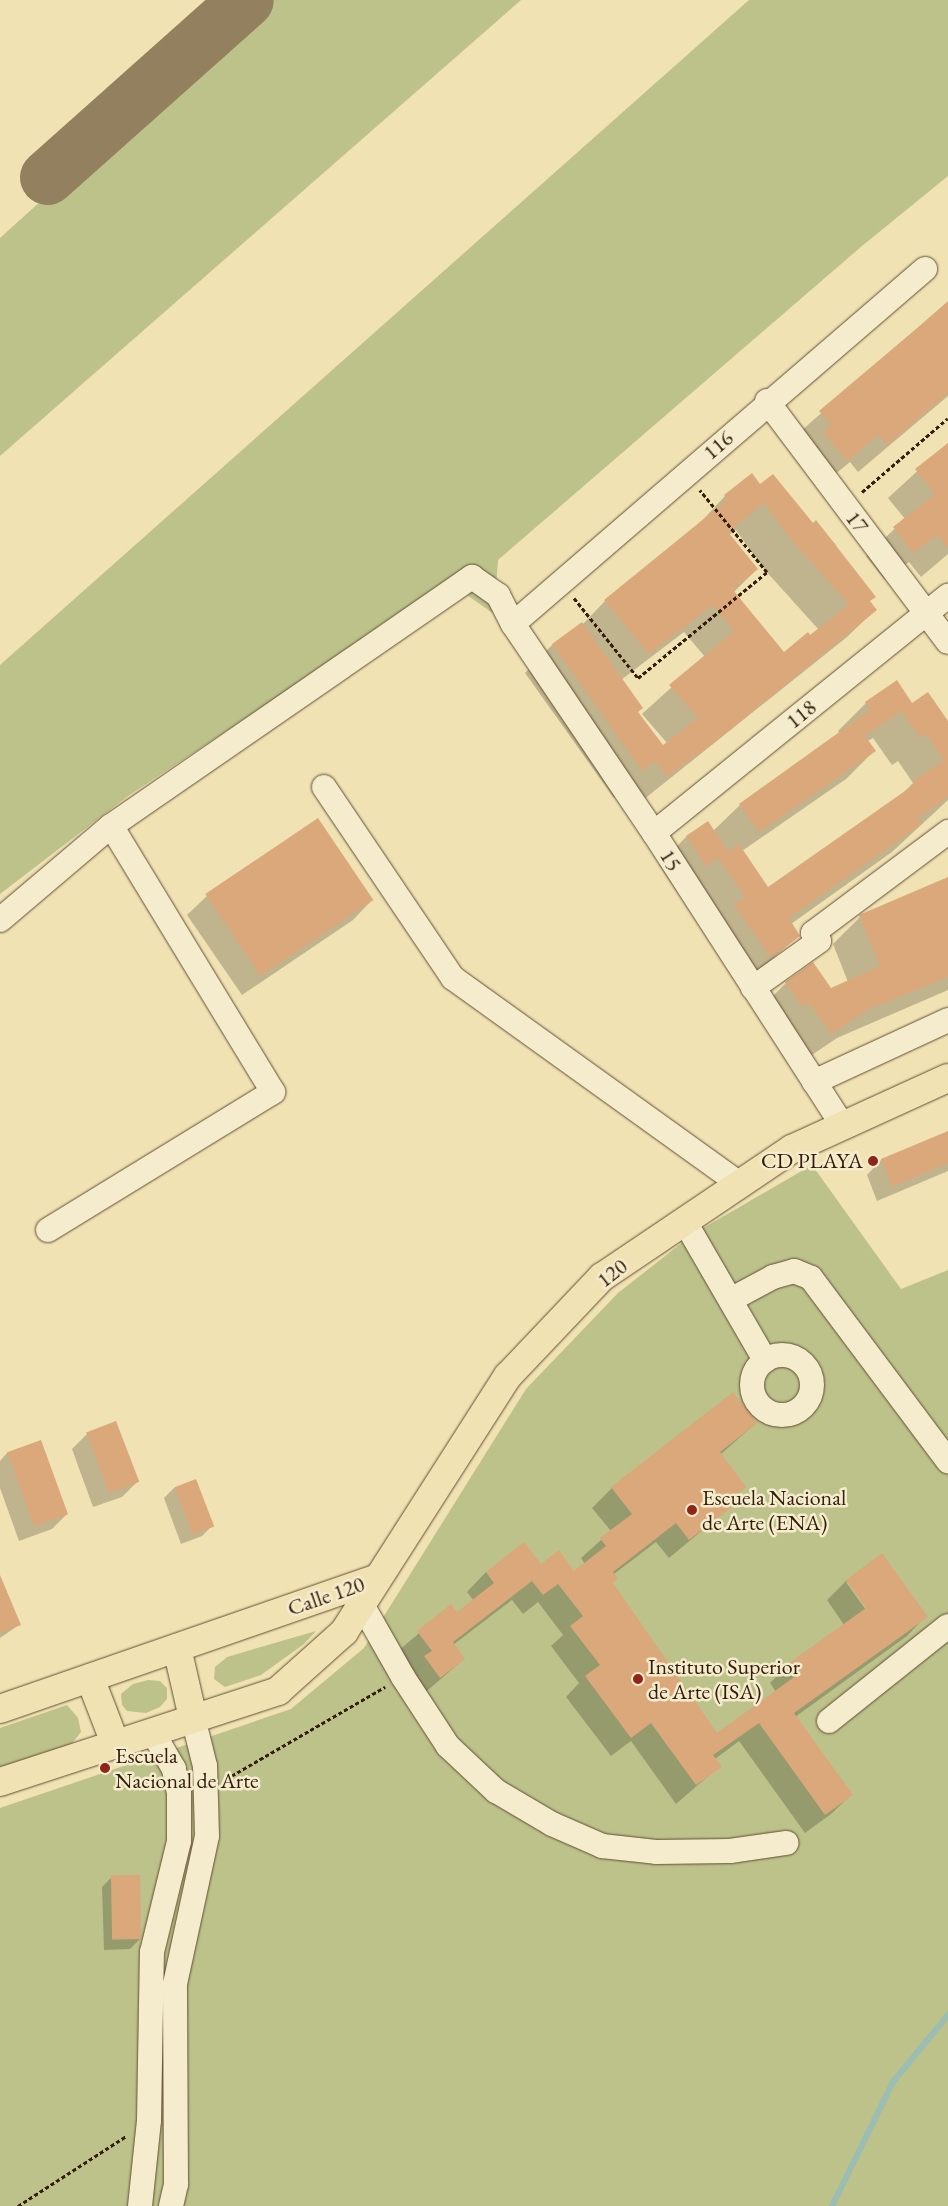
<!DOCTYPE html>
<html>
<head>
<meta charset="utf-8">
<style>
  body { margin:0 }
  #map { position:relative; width:948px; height:2206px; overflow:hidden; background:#f0e2b3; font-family:"EB Garamond",serif }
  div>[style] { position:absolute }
  .green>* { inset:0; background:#bcc28a }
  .shadow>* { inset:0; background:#0003 }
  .stream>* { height:6px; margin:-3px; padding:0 3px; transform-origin:3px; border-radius:3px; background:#9bbdb2 }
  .taxiway>* { height:55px; margin:-27.5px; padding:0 27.5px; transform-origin:27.5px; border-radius:27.5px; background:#92805e }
  .building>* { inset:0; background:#dba87b; transform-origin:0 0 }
  .path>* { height:3px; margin-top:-1.5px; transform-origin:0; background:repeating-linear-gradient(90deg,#331d0a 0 4px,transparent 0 6.5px) }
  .roads { filter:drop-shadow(0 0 1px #624e34) drop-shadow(0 0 1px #624e34) }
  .minor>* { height:24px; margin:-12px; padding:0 12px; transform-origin:12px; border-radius:12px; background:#f5ecce }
  .minor>.ring { margin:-12px; padding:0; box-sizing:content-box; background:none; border:24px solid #f5ecce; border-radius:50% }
  .major>* { height:28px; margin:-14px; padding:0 14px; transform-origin:14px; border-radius:14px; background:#f0e2b3 }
  .dots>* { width:14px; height:14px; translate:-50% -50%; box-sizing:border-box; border:2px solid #f5ecce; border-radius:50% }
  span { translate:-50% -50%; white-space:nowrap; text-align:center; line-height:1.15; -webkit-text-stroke:5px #f5ecce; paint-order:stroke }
  .street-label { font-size:22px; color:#331d0a }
  .poi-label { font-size:22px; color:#331d0a }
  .right { translate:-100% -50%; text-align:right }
  .left { translate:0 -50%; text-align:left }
</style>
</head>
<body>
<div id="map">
  <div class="green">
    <div style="clip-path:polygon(263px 0,521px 0,0 456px,0 238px)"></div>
    <div style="clip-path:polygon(749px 0,948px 0,948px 176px,862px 246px,498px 560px,494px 614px,464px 593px,421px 602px,128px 796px,0 894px,0 665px)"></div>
    <div style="clip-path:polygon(812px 1165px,901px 1289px,948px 1270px,948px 2206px,0 2206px,0 1808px,291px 1709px,364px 1648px,526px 1389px,618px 1293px,693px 1234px)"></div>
    <div style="clip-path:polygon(316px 1631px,304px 1644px,261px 1675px,225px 1687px,214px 1679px,215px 1667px,227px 1657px)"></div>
    <div style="clip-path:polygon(148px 1680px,160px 1681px,167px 1688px,167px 1699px,160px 1707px,146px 1713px,127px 1711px,122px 1705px,121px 1694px,133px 1684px)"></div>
    <div style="clip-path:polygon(67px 1705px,78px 1718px,81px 1732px,69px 1747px,0 1769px,0 1728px)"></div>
  </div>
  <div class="shadow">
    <div style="clip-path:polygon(948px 301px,948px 396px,858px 472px,850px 462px,818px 488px,796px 460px,803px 453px,792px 439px)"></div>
    <div style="clip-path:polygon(948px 443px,948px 554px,921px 577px,909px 562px,885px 580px,866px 556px,905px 519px,888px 498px)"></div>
    <div style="clip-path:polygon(evenodd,751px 475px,760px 485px,813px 525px,816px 522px,836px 545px,834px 548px,875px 610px,847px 637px,638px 804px,626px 788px,614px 798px,525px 673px,552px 645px,582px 625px,605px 601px,698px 525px,725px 496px,751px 475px,736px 530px,764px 569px,819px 630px,783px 653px,733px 593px,757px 569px,729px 535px,736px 530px,751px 475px,684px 632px,705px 657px,642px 714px,667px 743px,663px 747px,637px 713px,621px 680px,684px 632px)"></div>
    <div style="clip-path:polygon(evenodd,866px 703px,912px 704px,948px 722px,948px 800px,892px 852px,791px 924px,798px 936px,743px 985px,690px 885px,678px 893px,659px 865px,686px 837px,708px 823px,713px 831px,740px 805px,840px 733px,838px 731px,866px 703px,873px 738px,892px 765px,898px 761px,913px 783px,901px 795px,768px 888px,742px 851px,846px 779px,874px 751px,868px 741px,873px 738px)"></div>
    <div style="clip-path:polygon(948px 879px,948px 990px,837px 1038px,803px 1061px,758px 1011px,786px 983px,813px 964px,830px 990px,848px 982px,833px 944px,861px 916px)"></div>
    <div style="clip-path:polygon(207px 896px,372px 900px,353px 920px,242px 995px,187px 915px)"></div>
    <div style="clip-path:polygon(948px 1133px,948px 1171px,877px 1201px,867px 1175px,881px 1160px)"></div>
    <div style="clip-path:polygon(evenodd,756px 1423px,720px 1455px,745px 1487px,731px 1500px,734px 1504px,669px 1558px,656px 1542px,614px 1574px,611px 1583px,717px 1735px,776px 1692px,770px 1683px,789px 1664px,844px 1625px,827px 1600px,846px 1581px,882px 1555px,926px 1616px,907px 1636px,795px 1717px,851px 1795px,831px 1814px,805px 1833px,739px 1741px,715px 1759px,720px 1766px,676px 1804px,631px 1741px,611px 1756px,566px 1697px,579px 1683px,551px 1646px,563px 1635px,538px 1602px,523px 1614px,512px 1600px,453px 1645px,464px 1659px,420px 1697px,398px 1651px,451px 1606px,457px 1614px,474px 1601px,467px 1592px,486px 1572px,541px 1565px,574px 1572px,585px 1564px,581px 1558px,611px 1531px,592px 1508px,612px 1488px,756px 1423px,846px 1582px,849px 1582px,870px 1612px,868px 1613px,846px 1582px)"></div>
    <div style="clip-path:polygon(87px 1434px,137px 1482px,122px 1497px,93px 1507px,72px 1449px)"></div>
    <div style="clip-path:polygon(40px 1441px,67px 1514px,52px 1529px,19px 1541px,0 1488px,0 1461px,7px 1453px)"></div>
    <div style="clip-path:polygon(195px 1480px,212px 1526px,202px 1536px,181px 1544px,164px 1498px,174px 1488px)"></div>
    <div style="clip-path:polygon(0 1598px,19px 1625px,0 1638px)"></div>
    <div style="clip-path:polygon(112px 1877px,140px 1939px,130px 1949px,104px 1950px,102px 1887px)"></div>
  </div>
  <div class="stream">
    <div style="left:832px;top:2206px;width:138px;rotate:-63.8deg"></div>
    <div style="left:893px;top:2082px;width:87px;rotate:-50.6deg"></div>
  </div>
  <div class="taxiway">
    <div style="left:47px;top:177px;width:266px;rotate:-41.7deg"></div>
  </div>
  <div class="building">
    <div style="clip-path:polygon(948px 302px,948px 394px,887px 445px,878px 435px,847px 461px,823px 432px,831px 424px,819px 411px)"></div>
    <div style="clip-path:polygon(948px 443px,948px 548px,937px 535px,913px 553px,893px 527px,935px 494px,915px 469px)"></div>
    <div style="clip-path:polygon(evenodd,752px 473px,760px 484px,773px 474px,813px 523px,816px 520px,876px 597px,870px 601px,877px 610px,715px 742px,667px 777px,655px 761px,642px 771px,552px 644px,582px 622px,643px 708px,638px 712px,663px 745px,698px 718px,669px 685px,734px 631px,713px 605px,649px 654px,604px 600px,727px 500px,724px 495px,752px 473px,764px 503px,792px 541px,849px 604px,810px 635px,808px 632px,784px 652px,733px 590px,758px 569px,728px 532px,764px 503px)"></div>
    <div style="clip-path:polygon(897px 680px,912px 703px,928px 692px,948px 721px,948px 797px,918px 818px,922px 824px,789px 918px,800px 936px,771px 958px,734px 905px,745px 897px,718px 858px,706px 866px,686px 836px,708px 821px,728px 851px,739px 844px,768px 887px,915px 784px,913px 781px,944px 760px,926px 734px,921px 738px,901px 711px,865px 736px,876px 751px,759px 832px,739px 804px,870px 710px,865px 702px)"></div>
    <div style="left:318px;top:818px;width:99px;height:136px;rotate:56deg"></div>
    <div style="clip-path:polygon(948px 877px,948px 977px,867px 1010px,831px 1034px,809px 1003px,803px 1008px,785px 982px,813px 962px,831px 988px,880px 966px,859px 915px)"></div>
    <div style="clip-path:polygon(948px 1131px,948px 1163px,892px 1187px,881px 1159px)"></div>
    <div style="clip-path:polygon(733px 1392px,757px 1423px,720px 1452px,746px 1487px,732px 1498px,736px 1504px,689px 1540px,676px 1523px,613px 1572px,618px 1578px,613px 1583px,717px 1733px,797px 1675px,789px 1663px,866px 1608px,846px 1580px,882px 1553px,928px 1617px,794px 1713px,853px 1795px,825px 1815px,759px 1723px,713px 1755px,722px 1767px,696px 1785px,651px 1723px,631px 1738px,585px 1676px,600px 1665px,570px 1626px,583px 1616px,558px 1584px,543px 1595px,532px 1581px,453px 1642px,465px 1659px,440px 1678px,424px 1656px,432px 1651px,417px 1631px,451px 1604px,457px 1612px,494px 1583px,486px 1572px,524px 1542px,541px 1564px,559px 1550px,574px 1571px,606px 1546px,600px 1538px,632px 1514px,611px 1487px)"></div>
    <div style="left:116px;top:1421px;width:65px;height:32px;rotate:69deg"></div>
    <div style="left:41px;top:1440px;width:79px;height:36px;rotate:70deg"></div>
    <div style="left:196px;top:1479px;width:51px;height:23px;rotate:69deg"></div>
    <div style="clip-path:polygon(0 1575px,21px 1625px,0 1633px)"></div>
    <div style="left:140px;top:1875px;width:64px;height:29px;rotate:89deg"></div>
  </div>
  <div class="path">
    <div style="left:862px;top:492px;width:113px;rotate:-40.7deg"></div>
    <div style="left:574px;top:598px;width:102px;rotate:51.3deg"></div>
    <div style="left:638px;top:678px;width:167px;rotate:-39.4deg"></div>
    <div style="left:767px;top:572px;width:106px;rotate:-129.3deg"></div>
    <div style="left:226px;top:1779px;width:184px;rotate:-30.1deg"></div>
    <div style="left:18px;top:2206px;width:129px;rotate:-32.9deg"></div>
  </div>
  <div class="roads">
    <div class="minor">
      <div style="left:767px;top:401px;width:301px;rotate:53.1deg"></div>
      <div style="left:513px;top:624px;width:544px;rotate:-40.75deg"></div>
      <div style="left:324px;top:787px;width:230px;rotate:56deg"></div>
      <div style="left:453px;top:978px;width:353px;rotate:35.7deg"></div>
      <div style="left:654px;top:833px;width:378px;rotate:-38.9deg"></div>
      <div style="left:0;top:920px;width:145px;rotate:-40.3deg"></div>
      <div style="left:111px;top:826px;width:439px;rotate:-34.6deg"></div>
      <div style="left:472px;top:577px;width:32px;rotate:35deg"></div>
      <div style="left:498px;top:595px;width:33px;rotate:63deg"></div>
      <div style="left:513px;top:624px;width:252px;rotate:56deg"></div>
      <div style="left:654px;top:833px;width:349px;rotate:57.2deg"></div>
      <div style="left:753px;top:988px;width:81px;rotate:-35.5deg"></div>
      <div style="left:819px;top:941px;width:10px;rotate:-127deg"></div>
      <div style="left:813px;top:933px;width:169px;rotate:-36.8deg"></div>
      <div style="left:814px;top:1082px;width:148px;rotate:-24.8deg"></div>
      <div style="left:685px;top:1222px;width:160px;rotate:59.9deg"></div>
      <div style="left:48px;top:1230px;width:264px;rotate:-31.5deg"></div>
      <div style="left:273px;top:1092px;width:311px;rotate:-121.3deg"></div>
      <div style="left:732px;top:1299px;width:47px;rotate:-28.2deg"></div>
      <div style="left:773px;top:1277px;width:22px;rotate:-16deg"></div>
      <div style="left:794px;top:1271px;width:18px;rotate:22deg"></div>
      <div style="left:811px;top:1278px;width:229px;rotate:53.2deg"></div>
      <div class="ring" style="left:752px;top:1355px;width:36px;height:36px"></div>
      <div style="left:361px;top:1603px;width:85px;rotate:60.4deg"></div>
      <div style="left:403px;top:1677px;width:82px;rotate:56.9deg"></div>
      <div style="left:448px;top:1746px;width:66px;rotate:43.2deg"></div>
      <div style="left:496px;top:1791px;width:65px;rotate:30.5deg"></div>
      <div style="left:552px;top:1824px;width:55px;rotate:23.7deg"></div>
      <div style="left:602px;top:1846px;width:54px;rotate:6.3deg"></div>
      <div style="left:656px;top:1852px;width:74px;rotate:-0.8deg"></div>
      <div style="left:730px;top:1851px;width:57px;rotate:-8.1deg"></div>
      <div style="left:829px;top:1721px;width:152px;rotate:-38.6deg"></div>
      <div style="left:140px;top:2206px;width:86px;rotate:-84deg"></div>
      <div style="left:149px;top:2120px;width:168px;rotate:-89deg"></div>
      <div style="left:152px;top:1952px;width:114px;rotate:-76.3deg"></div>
      <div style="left:179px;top:1841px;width:48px;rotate:-90deg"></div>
      <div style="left:179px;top:1793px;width:25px;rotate:-102deg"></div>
      <div style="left:174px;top:1769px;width:44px;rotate:-120.1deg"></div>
      <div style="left:171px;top:2206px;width:23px;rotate:-77deg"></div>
      <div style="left:176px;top:2184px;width:200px;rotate:-90.3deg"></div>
      <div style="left:175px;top:1984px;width:151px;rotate:-77.8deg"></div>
      <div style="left:207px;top:1836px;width:70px;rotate:-91.6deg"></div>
      <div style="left:205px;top:1766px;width:49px;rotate:-104deg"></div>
    </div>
    <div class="major">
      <div style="left:177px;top:1648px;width:72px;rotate:77.1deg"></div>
      <div style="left:90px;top:1678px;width:70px;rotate:69deg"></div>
      <div style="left:0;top:1709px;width:397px;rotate:-19.1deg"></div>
      <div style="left:0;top:1782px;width:293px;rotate:-18.1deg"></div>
      <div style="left:278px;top:1691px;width:89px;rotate:-41.8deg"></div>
      <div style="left:344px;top:1632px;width:304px;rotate:-57.4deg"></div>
      <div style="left:508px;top:1376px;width:137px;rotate:-46.5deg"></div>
      <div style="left:602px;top:1277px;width:229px;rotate:-34deg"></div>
      <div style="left:792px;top:1149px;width:171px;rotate:-24.5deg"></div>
    </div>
  </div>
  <div class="dots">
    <div style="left:873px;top:1161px;background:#8f2418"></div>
    <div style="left:692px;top:1510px;background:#8f2418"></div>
    <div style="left:638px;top:1679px;background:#8f2418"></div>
    <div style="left:105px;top:1768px;background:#8f2418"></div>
  </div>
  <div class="street-label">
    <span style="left:718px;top:445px;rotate:-41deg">116</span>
    <span style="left:857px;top:522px;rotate:53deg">17</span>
    <span style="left:801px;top:714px;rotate:-39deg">118</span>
    <span style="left:671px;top:860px;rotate:58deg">15</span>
    <span style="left:612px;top:1273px;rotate:-38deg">120</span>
    <span style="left:326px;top:1596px;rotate:-19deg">Calle 120</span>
  </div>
  <div class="poi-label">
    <span class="right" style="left:863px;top:1161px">CD PLAYA</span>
    <span class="left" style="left:702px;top:1510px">Escuela Nacional<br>de Arte (ENA)</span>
    <span class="left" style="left:648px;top:1679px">Instituto Superior<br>de Arte (ISA)</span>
    <span class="left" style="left:115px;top:1768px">Escuela<br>Nacional de Arte</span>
  </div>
</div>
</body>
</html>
